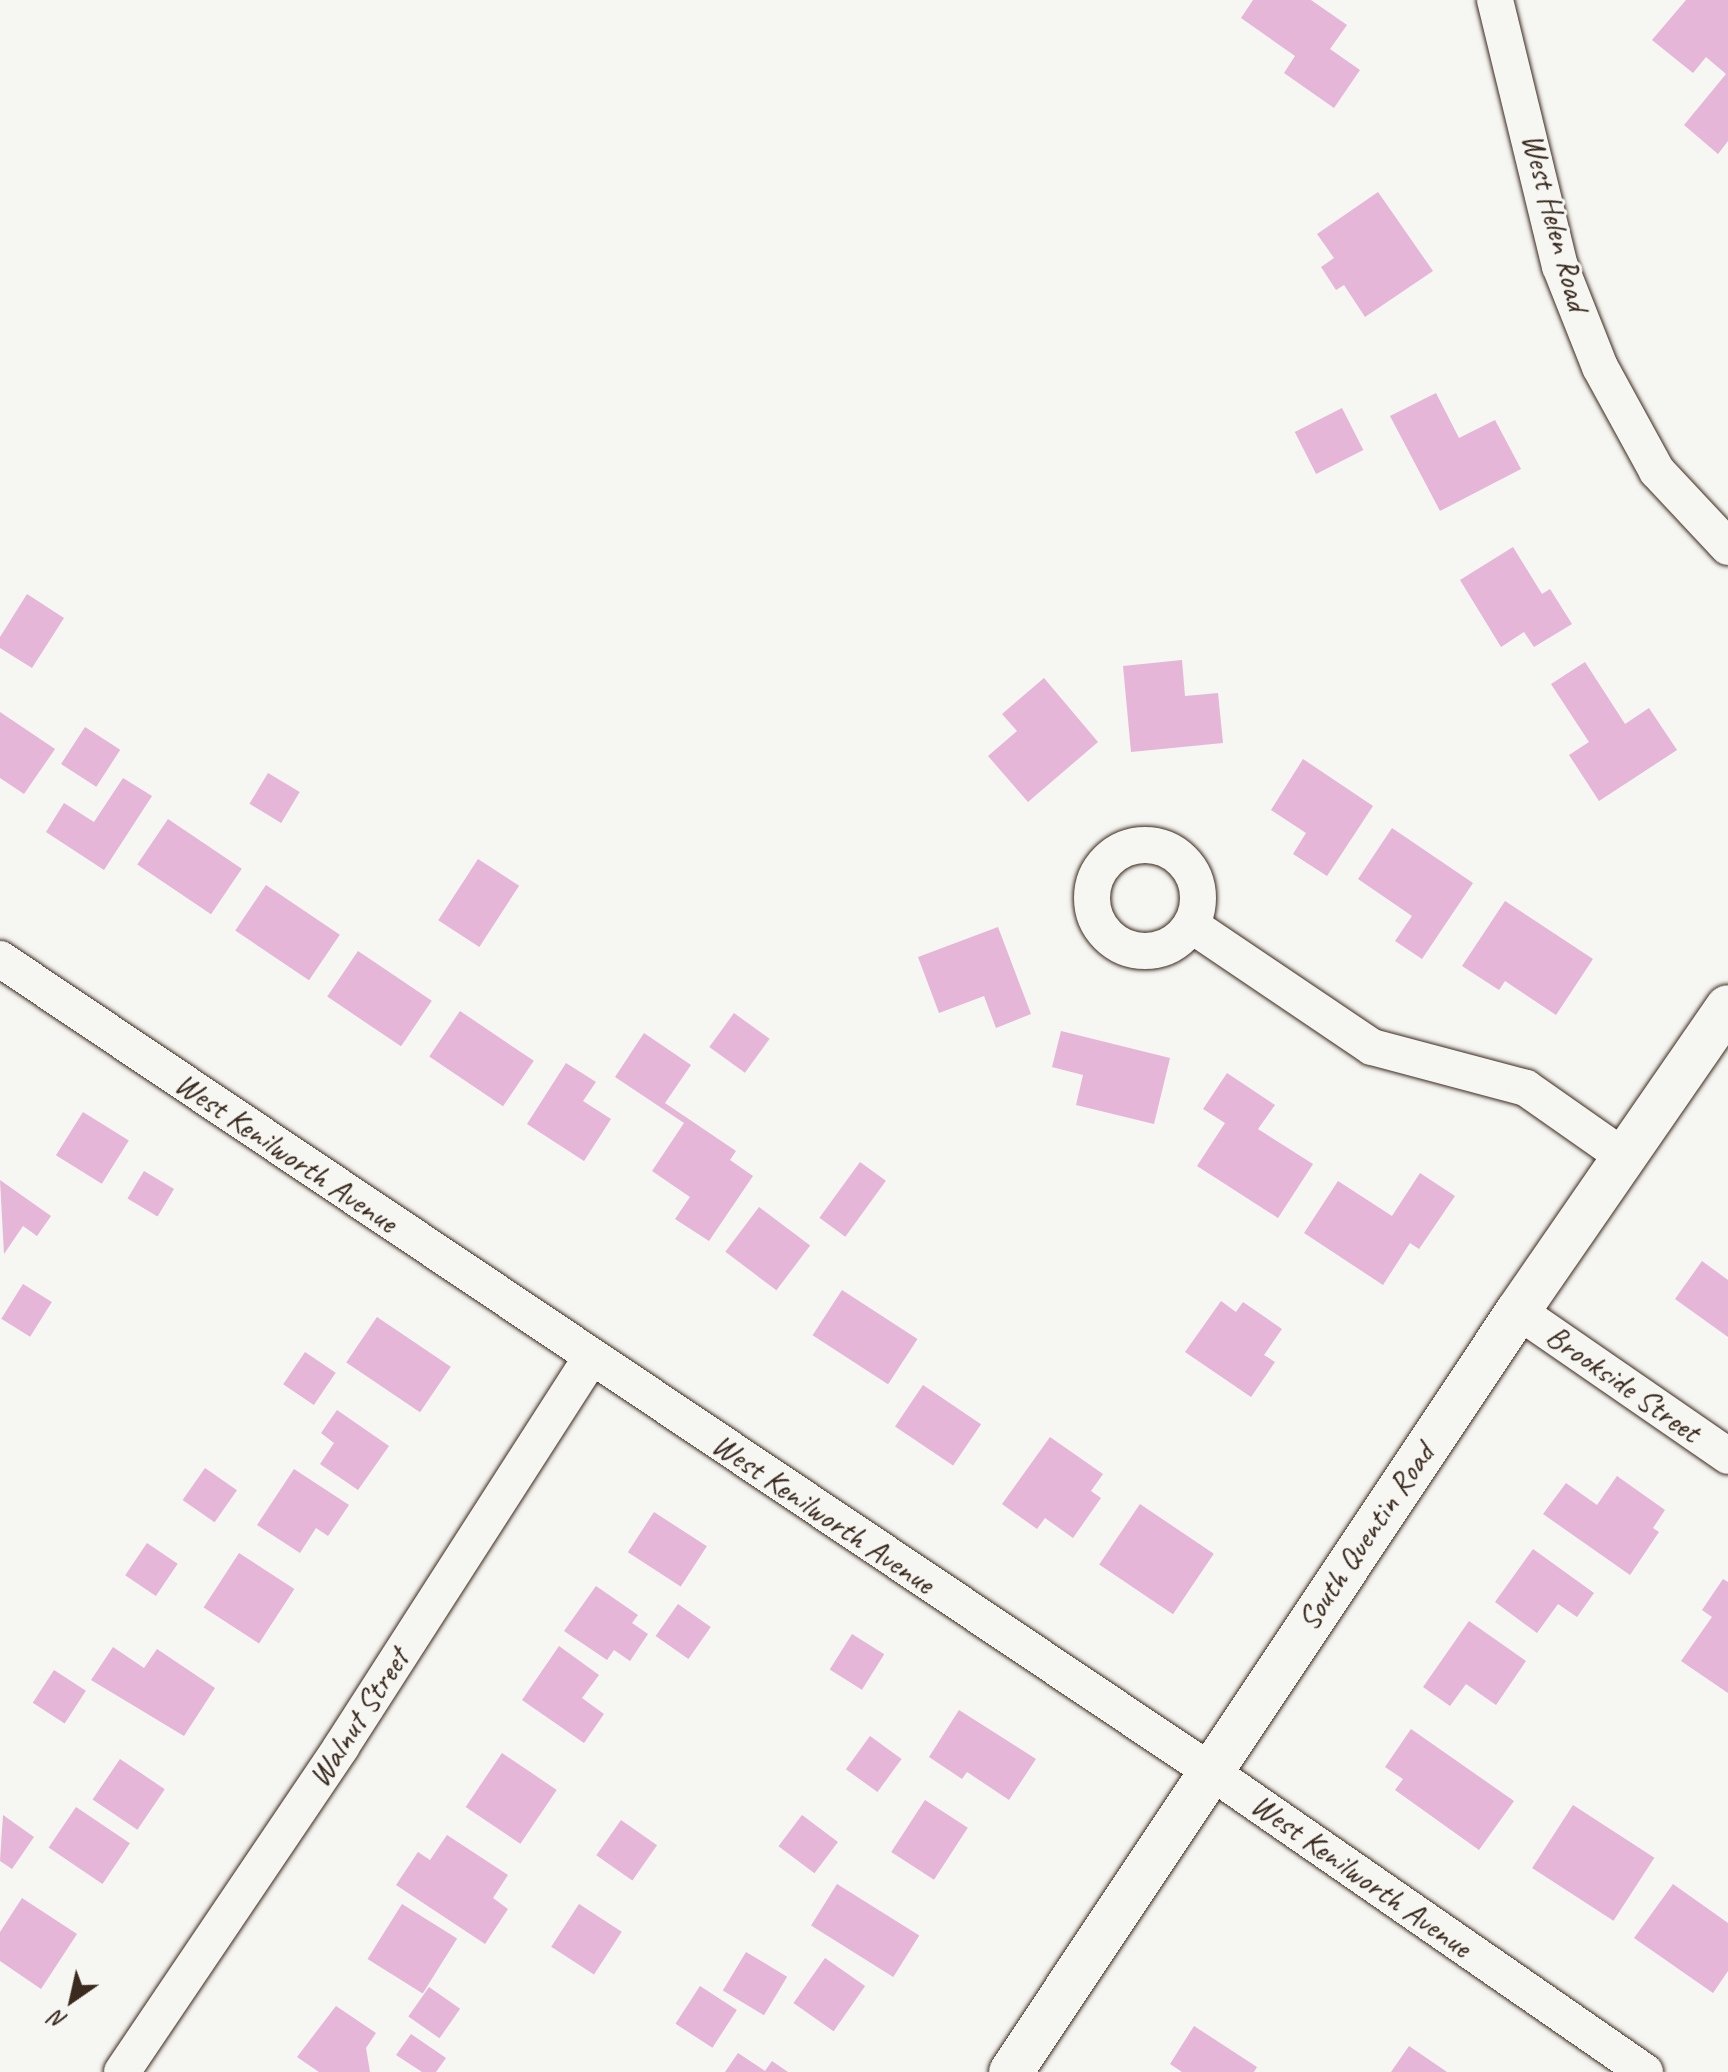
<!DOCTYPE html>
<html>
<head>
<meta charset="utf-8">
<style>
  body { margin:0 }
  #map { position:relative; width:1728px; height:2072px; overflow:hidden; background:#f6f6f2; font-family:Caveat,sans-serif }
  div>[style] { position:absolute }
  .building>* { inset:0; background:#e5b6d8; transform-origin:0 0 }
  .roads { filter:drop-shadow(0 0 2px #3b2a1e) drop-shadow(0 0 2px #3b2a1e) }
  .street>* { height:36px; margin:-18px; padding:0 18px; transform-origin:18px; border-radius:18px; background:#f6f6f2 }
  .street>.ring { margin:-18px; padding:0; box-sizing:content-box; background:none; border:36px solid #f6f6f2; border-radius:50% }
  .secondary>* { height:44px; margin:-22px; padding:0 22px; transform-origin:22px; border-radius:22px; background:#f6f6f2 }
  span { translate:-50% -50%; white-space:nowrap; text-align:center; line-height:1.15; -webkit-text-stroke:6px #f6f6f2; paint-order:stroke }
  .street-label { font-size:32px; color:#3b2a1e }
  .north { position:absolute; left:32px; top:1960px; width:80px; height:80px; -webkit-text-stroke:6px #f6f6f2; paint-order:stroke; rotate:214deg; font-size:22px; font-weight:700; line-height:32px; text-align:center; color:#3b2a1e }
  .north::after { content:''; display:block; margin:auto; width:28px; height:36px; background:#3b2a1e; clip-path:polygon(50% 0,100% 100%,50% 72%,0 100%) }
</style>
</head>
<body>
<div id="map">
  <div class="building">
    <div style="clip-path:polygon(1253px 0,1311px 0,1347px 25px,1330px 49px,1360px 70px,1334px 108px,1284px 73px,1295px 56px,1241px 18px)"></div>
    <div style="clip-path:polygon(1686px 0,1728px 0,1728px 141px,1718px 154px,1684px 125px,1726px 74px,1706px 57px,1693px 73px,1652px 40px)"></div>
    <div style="clip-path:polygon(1378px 192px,1433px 271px,1365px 317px,1344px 285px,1336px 290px,1321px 267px,1334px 258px,1317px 234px)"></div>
    <div style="clip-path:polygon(1436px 393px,1459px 438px,1495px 420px,1521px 469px,1440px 511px,1390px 416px)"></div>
    <div style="left:1342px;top:408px;width:47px;height:53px;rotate:63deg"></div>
    <div style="clip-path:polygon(1513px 547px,1542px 594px,1550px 589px,1572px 624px,1534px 647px,1524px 632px,1501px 647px,1460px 580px)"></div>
    <div style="clip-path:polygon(27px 594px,64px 618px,32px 668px,0 648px,0 637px)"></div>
    <div style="clip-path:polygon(1182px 660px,1185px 696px,1218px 693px,1223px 743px,1131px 752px,1123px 666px)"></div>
    <div style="clip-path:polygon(1585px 662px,1625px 724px,1649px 708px,1677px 750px,1599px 801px,1569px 755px,1589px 742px,1551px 684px)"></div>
    <div style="clip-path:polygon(1044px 678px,1098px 742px,1028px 802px,988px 756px,1017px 731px,1002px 714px)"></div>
    <div style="clip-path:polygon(0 712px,55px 749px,24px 794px,0 778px)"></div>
    <div style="left:85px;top:727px;width:42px;height:44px;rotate:33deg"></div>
    <div style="clip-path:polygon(1303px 759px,1373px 806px,1327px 876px,1293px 854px,1306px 833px,1271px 810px)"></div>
    <div style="left:268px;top:773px;width:37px;height:36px;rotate:31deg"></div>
    <div style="clip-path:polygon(123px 778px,152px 796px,104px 870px,46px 832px,64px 803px,94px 822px)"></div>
    <div style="left:168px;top:819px;width:89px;height:55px;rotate:34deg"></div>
    <div style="clip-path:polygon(1392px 828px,1473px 883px,1422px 959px,1395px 941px,1412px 916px,1358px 879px)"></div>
    <div style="left:478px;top:859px;width:49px;height:73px;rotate:33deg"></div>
    <div style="left:266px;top:885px;width:89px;height:55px;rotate:34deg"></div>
    <div style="clip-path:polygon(1505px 901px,1593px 959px,1556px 1015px,1505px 981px,1499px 990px,1462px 966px)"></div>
    <div style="clip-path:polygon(998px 927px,1031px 1014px,996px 1028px,984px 996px,939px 1013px,918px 957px)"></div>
    <div style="left:358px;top:951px;width:89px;height:55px;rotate:34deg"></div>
    <div style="left:460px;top:1011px;width:89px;height:55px;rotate:34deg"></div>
    <div style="left:734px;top:1013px;width:44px;height:42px;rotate:36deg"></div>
    <div style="clip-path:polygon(1061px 1031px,1170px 1058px,1154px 1124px,1076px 1105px,1083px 1075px,1052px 1067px)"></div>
    <div style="clip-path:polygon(644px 1033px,691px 1065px,665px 1103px,736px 1151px,730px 1160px,753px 1176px,709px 1241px,675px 1219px,690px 1197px,652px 1171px,684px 1123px,615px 1077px)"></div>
    <div style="clip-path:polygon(566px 1063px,596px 1082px,583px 1101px,611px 1119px,584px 1161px,527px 1124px)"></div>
    <div style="clip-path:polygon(1227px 1073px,1275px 1105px,1258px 1129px,1313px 1164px,1278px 1218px,1197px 1166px,1225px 1123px,1203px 1109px)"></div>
    <div style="left:83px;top:1112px;width:54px;height:51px;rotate:32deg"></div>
    <div style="left:860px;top:1162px;width:32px;height:69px;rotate:36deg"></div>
    <div style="left:144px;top:1171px;width:35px;height:32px;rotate:31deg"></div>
    <div style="clip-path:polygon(1420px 1173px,1455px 1196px,1419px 1249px,1410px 1243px,1383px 1285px,1304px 1233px,1338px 1181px,1392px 1216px)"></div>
    <div style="clip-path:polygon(0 1180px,51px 1216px,37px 1236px,23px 1226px,4px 1254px)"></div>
    <div style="left:759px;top:1207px;width:64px;height:56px;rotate:37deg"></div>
    <div style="clip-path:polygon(1702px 1261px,1728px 1280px,1728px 1337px,1675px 1299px)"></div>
    <div style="left:23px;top:1284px;width:34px;height:41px;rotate:32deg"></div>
    <div style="left:842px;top:1290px;width:90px;height:54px;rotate:33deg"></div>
    <div style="clip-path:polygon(1221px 1301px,1236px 1312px,1243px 1302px,1282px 1329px,1264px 1355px,1275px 1362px,1251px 1397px,1185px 1352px)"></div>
    <div style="left:377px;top:1317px;width:89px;height:55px;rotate:34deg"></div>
    <div style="left:305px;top:1352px;width:37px;height:39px;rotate:34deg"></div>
    <div style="left:923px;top:1385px;width:70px;height:50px;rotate:34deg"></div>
    <div style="clip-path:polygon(337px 1410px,389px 1446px,358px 1490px,320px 1464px,334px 1443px,321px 1433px)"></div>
    <div style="clip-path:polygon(1050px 1437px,1103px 1474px,1091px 1491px,1101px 1498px,1073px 1538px,1045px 1518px,1037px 1529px,1002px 1504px)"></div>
    <div style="left:205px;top:1468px;width:39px;height:39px;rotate:35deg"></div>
    <div style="clip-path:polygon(294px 1469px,349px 1505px,328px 1536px,316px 1528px,300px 1553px,257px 1525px)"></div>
    <div style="clip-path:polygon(1617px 1476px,1665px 1510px,1653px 1528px,1659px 1532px,1630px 1575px,1543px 1514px,1566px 1483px,1597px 1505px)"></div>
    <div style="left:1140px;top:1504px;width:89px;height:73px;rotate:34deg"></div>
    <div style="left:654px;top:1512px;width:63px;height:48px;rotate:33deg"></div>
    <div style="left:147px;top:1543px;width:37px;height:39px;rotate:34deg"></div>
    <div style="clip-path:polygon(1533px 1549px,1594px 1593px,1577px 1617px,1558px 1604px,1537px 1633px,1495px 1602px)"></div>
    <div style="left:239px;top:1553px;width:66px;height:65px;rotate:33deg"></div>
    <div style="clip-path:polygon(1723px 1579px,1728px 1582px,1728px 1693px,1681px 1661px,1712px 1617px,1702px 1610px)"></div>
    <div style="clip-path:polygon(596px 1586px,638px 1615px,632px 1623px,648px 1634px,630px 1661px,614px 1650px,607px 1660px,564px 1631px)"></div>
    <div style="left:678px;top:1604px;width:40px;height:39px;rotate:35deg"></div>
    <div style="clip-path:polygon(1469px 1621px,1526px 1661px,1496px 1705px,1466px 1684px,1450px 1706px,1423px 1687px)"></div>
    <div style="left:852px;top:1634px;width:38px;height:42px;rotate:32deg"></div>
    <div style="clip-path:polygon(559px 1646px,599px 1675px,582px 1698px,604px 1714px,584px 1743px,522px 1700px)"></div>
    <div style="clip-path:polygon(113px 1647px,144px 1668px,157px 1649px,215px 1688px,184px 1736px,91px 1680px)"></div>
    <div style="left:54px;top:1670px;width:38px;height:39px;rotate:33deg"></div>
    <div style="clip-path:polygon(959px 1710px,1036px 1759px,1009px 1800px,967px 1772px,962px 1779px,929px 1757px)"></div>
    <div style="clip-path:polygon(1411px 1729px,1514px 1801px,1479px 1850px,1395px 1790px,1403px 1779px,1385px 1767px)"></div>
    <div style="left:870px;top:1736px;width:39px;height:41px;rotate:36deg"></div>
    <div style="left:502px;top:1753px;width:66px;height:65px;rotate:34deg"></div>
    <div style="left:120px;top:1759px;width:54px;height:49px;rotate:34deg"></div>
    <div style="left:925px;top:1800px;width:51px;height:62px;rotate:33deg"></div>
    <div style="left:1573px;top:1805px;width:97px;height:75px;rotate:33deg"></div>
    <div style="left:76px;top:1807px;width:65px;height:49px;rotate:34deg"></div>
    <div style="clip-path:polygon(3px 1815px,34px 1837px,12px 1869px,0 1861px)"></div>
    <div style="left:802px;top:1815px;width:45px;height:39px;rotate:37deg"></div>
    <div style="left:621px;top:1820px;width:44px;height:43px;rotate:35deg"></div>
    <div style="clip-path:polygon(447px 1835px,508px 1875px,493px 1898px,508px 1909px,485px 1944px,396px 1885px,418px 1852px,430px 1860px)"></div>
    <div style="left:837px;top:1884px;width:97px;height:49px;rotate:32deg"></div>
    <div style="clip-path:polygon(1673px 1884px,1728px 1923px,1728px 1971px,1713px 1993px,1634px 1938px)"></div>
    <div style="clip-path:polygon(22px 1898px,77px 1934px,41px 1989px,0 1961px,0 1932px)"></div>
    <div style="left:402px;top:1904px;width:65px;height:65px;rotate:32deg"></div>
    <div style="left:579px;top:1904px;width:51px;height:51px;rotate:33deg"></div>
    <div style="left:746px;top:1952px;width:48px;height:45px;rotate:31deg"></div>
    <div style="left:825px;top:1958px;width:49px;height:55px;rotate:35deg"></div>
    <div style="left:700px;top:1986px;width:44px;height:45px;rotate:33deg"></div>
    <div style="left:429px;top:1987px;width:38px;height:36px;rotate:35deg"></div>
    <div style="clip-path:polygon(336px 2006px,376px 2033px,366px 2048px,370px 2072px,319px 2072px,297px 2057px)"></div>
    <div style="clip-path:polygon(1194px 2026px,1257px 2067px,1254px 2072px,1182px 2072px,1170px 2064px)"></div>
    <div style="clip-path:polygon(411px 2034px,446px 2058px,436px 2072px,422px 2072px,396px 2055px)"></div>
    <div style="clip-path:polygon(1409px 2046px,1447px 2072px,1391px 2072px)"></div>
    <div style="clip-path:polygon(738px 2053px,765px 2071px,772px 2061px,788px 2072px,725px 2072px)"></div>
  </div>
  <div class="roads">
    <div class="street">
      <div style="left:1495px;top:0;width:274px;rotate:76.3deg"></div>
      <div style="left:1560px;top:266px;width:109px;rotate:68.4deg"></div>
      <div style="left:1600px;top:367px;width:119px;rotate:61.3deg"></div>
      <div style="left:1657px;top:471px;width:104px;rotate:46.9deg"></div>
      <div class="ring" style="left:1092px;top:845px;width:70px;height:70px"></div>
      <div style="left:1191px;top:925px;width:218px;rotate:34deg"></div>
      <div style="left:1372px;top:1047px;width:159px;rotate:14.9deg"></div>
      <div style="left:1526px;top:1088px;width:120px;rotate:35.1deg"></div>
      <div style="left:0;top:959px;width:1457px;rotate:33.86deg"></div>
      <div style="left:1210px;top:1771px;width:529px;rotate:34.68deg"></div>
      <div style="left:1518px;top:1311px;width:255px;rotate:34.6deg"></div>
      <div style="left:122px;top:2072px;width:392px;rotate:-56deg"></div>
      <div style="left:341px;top:1747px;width:461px;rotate:-57.3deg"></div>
    </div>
    <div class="secondary">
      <div style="left:1011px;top:2072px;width:914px;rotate:-56.33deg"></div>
      <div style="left:1518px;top:1311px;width:369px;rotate:-55.4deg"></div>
    </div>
  </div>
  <div class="street-label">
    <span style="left:1555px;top:222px;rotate:75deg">West Helen Road</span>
    <span style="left:286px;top:1153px;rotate:34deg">West Kenilworth Avenue</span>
    <span style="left:1623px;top:1384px;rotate:35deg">Brookside Street</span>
    <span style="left:823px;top:1514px;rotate:34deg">West Kenilworth Avenue</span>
    <span style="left:1366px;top:1537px;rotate:-56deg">South Quentin Road</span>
    <span style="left:359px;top:1718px;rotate:-57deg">Walnut Street</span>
    <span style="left:1361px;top:1876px;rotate:35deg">West Kenilworth Avenue</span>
  </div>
  <div class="north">N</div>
</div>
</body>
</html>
